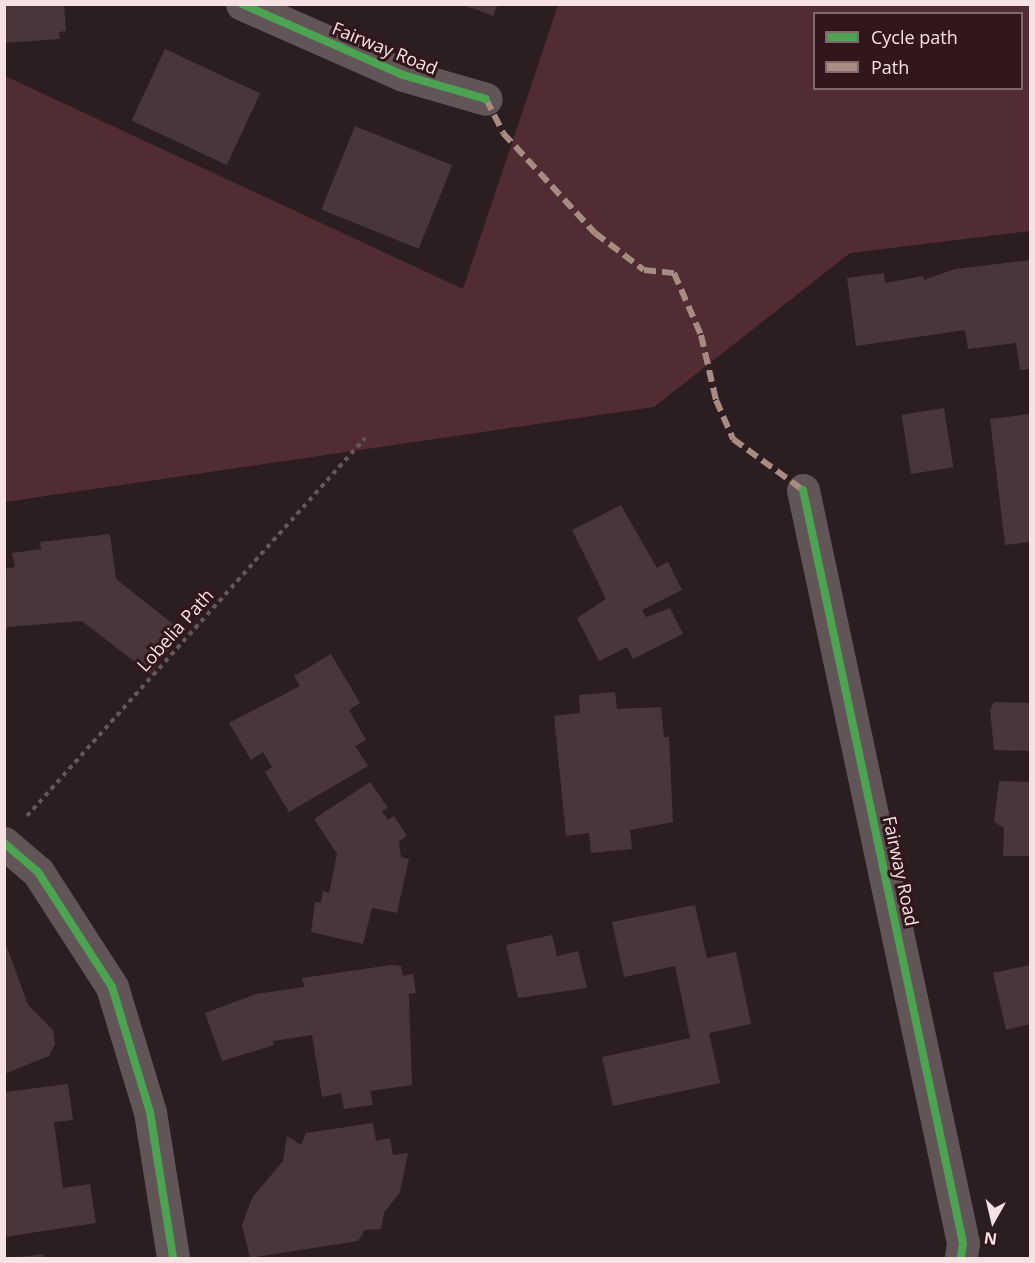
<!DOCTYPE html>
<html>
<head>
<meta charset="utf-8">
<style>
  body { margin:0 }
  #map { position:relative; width:1035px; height:1263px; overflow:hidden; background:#2b1d20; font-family:"Open Sans",sans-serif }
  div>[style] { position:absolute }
  .green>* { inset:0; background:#512c33 }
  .building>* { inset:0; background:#49363b; transform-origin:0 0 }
  .path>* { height:4px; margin-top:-2px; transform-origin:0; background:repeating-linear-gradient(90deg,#64585b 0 4.5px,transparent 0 9px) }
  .minor>* { height:33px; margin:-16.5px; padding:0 16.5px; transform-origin:16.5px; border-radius:16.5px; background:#615557 }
  .quiet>* { height:6px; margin-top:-3px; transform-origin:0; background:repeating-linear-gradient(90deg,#a88b81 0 12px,transparent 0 18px) }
  .cycleway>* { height:8px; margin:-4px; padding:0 4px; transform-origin:4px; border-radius:4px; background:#4ca352 }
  span { translate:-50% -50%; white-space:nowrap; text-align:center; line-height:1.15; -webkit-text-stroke:6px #31171c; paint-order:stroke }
  .street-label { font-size:18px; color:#f6e2e5 }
  .frame { position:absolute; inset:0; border:6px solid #f6e2e5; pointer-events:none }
  .legend { position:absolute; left:813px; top:12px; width:210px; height:78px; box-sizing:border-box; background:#31171c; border:2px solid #80686c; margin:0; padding:8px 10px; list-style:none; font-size:18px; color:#f6e2e5 }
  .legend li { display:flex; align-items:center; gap:12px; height:30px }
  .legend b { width:30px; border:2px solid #80686c }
  .north { position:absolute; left:963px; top:1191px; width:60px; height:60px; -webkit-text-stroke:4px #31171c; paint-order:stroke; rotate:188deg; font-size:16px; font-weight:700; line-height:24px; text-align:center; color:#f6e2e5 }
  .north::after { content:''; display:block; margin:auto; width:21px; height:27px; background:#f6e2e5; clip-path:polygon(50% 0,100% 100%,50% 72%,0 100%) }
</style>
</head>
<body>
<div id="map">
  <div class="green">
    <div style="clip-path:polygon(evenodd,558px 5px,1030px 5px,1030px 231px,850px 253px,654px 407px,5px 502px,5px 76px,463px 289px,558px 5px,814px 14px,1022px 14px,1022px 88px,814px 88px,814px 14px)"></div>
  </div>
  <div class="building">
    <div style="clip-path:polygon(4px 4px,64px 4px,66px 31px,59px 32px,60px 39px,4px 43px)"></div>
    <div style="clip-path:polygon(461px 4px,498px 4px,493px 16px)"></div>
    <div style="left:165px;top:49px;width:105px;height:79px;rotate:25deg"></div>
    <div style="left:355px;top:126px;width:105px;height:90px;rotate:22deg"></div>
    <div style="clip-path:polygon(1030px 260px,1030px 369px,1020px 370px,1016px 343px,968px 349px,965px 330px,856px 346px,847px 278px,884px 273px,885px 283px,923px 276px,924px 280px,955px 269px)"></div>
    <div style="left:944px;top:408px;width:60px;height:43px;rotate:81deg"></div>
    <div style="clip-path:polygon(1030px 414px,1030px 542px,1005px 545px,990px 419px)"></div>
    <div style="clip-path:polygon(621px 505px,657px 568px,668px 562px,682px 590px,642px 610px,646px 617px,670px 608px,683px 634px,633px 659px,627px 647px,599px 661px,577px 618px,606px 599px,572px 530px)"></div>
    <div style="clip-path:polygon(110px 534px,116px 579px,183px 632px,150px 674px,82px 621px,7px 627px,4px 641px,4px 569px,15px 567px,12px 553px,41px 549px,40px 542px)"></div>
    <div style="clip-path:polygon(331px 654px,360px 703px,349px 710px,366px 740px,355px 746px,368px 766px,289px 812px,265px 772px,272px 767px,263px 752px,251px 760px,229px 723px,300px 686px,294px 676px)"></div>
    <div style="clip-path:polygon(615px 692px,617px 709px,661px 707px,664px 737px,669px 737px,673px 822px,630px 830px,632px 849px,591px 853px,589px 833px,566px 836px,554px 716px,580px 713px,579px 695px)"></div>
    <div style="clip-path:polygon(994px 702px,1030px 703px,1030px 751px,994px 750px,990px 710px)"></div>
    <div style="clip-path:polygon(999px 781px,1030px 782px,1030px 856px,1003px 856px,1004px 828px,994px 822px)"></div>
    <div style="clip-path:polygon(370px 782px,388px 808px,382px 811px,388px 820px,394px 816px,407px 836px,399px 841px,401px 857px,409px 859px,397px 913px,372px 908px,363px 944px,311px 932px,315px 902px,321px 903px,323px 891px,329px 893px,337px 854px,314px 819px)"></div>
    <div style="clip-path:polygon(695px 905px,707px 958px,736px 952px,751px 1024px,709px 1033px,720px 1083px,613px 1106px,602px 1057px,690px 1038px,675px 966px,624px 977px,612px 922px)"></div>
    <div style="clip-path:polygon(552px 935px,557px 956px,578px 951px,587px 988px,518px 998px,506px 945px)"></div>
    <div style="clip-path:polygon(4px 939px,28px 1005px,53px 1030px,55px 1044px,49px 1056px,4px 1074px)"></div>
    <div style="clip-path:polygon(391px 965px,401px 966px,403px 976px,413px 974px,416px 993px,409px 994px,412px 1085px,370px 1091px,373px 1105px,344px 1109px,341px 1093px,322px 1097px,312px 1035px,273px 1041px,274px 1045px,222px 1061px,205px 1013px,256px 994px,304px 987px,302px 978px)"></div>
    <div style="clip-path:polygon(1030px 965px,1030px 1024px,1006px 1030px,993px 973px)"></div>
    <div style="clip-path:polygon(68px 1084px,73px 1120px,54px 1122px,63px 1188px,90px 1184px,96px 1223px,4px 1237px,5px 1092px)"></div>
    <div style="clip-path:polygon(373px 1123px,376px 1141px,390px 1138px,393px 1155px,408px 1153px,400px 1192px,384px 1213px,381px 1229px,365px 1230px,358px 1241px,250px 1258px,242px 1225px,252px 1198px,283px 1161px,287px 1136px,301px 1145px,306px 1133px)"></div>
    <div style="clip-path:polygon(43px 1254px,44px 1258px,20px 1258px,20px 1257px)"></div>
  </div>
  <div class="path">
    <div style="left:27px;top:816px;width:507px;rotate:-48.2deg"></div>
  </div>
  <div class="minor">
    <div style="left:242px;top:4px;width:176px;rotate:23.8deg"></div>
    <div style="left:403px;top:75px;width:86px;rotate:16.1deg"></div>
    <div style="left:803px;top:490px;width:770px;rotate:78deg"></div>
    <div style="left:963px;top:1243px;width:15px;rotate:98deg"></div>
    <div style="left:4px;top:843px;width:45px;rotate:40.5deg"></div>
    <div style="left:38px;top:872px;width:137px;rotate:57.2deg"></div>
    <div style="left:112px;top:987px;width:131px;rotate:73.1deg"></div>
    <div style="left:150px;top:1112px;width:148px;rotate:81deg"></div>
  </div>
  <div class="quiet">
    <div style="left:486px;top:99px;width:38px;rotate:63deg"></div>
    <div style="left:503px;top:133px;width:136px;rotate:47.4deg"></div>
    <div style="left:595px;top:233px;width:61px;rotate:37.1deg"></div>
    <div style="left:644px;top:270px;width:30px;rotate:6deg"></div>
    <div style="left:674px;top:273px;width:68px;rotate:66.5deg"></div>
    <div style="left:701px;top:335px;width:67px;rotate:77deg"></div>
    <div style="left:716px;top:400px;width:43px;rotate:66.4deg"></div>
    <div style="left:733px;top:439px;width:87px;rotate:36.1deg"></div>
  </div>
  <div class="cycleway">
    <div style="left:242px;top:4px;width:176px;rotate:23.8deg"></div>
    <div style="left:403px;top:75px;width:86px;rotate:16.1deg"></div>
    <div style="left:803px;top:490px;width:770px;rotate:78deg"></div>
    <div style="left:963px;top:1243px;width:15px;rotate:98deg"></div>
    <div style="left:4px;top:843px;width:45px;rotate:40.5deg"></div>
    <div style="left:38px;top:872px;width:137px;rotate:57.2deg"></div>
    <div style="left:112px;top:987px;width:131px;rotate:73.1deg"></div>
    <div style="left:150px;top:1112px;width:148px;rotate:81deg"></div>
  </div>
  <div class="street-label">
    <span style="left:385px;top:48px;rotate:22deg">Fairway Road</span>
    <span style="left:175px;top:630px;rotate:-48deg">Lobelia Path</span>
    <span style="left:901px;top:871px;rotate:78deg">Fairway Road</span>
  </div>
  <div class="frame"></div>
  <ul class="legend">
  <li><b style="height:8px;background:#4ca352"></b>Cycle path</li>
  <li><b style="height:8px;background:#a88b81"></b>Path</li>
  </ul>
  <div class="north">N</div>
</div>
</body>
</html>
